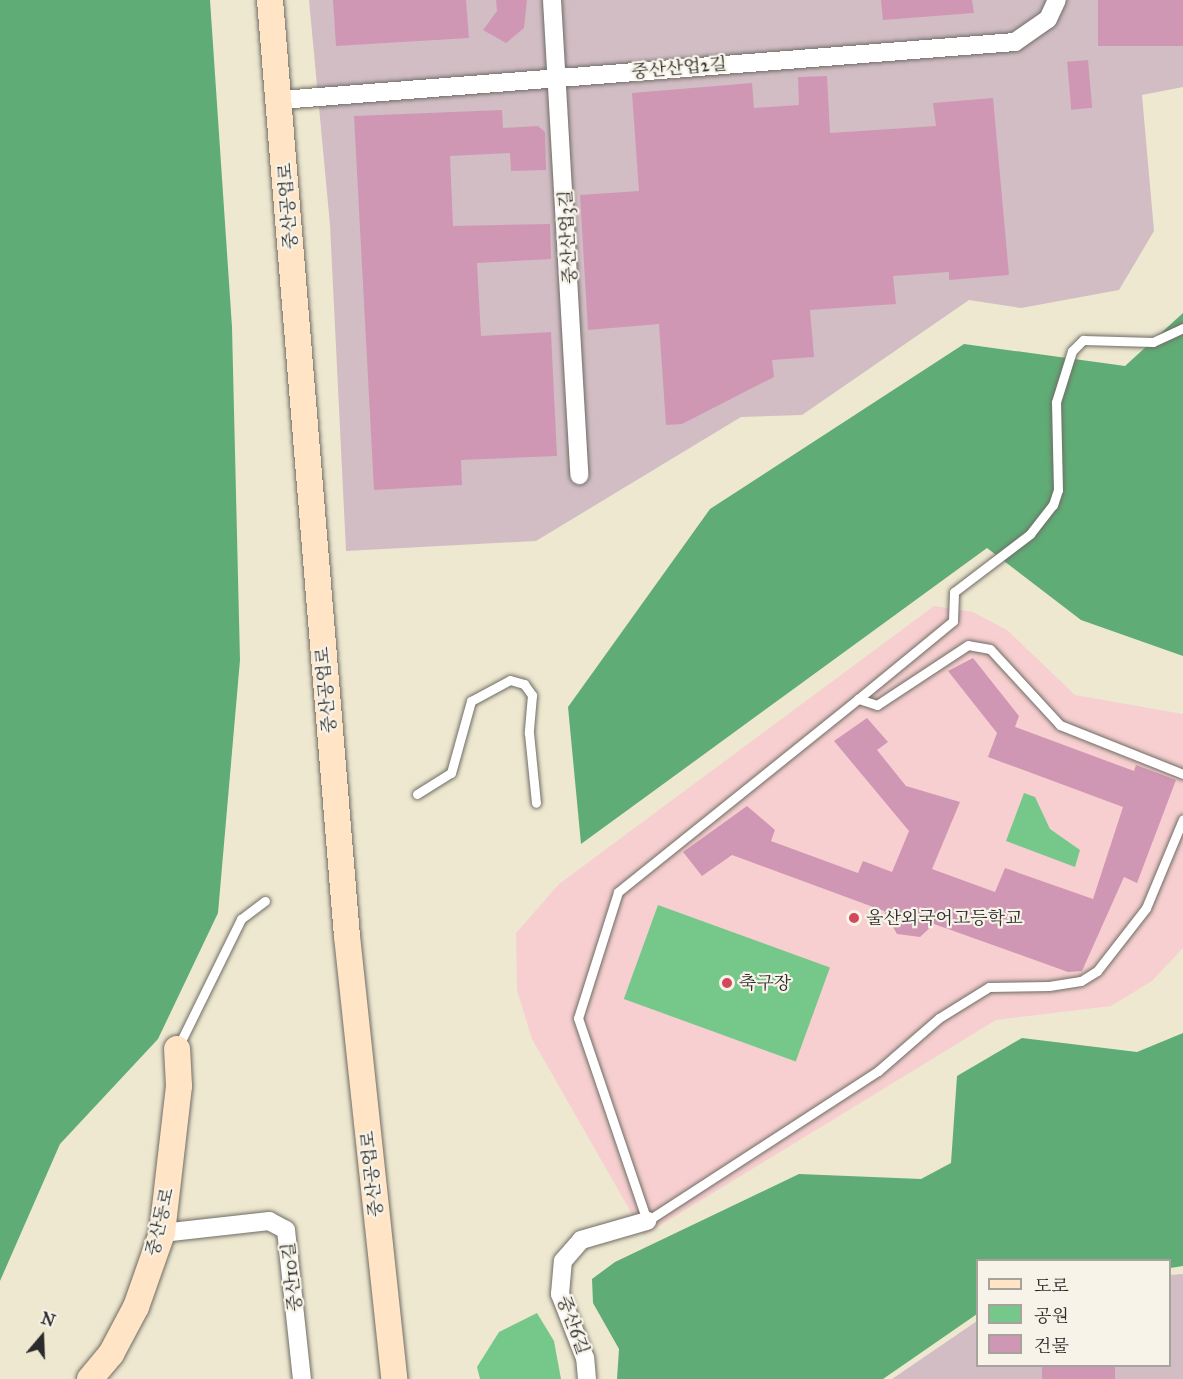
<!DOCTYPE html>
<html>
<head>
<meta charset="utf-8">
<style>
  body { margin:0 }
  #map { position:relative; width:1183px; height:1379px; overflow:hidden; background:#eee8d0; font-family:"IM FELL Great Primer","Noto Serif KR",serif }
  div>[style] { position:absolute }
  .built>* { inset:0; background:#f7cfd0 }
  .industrial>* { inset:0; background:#d2bdc5 }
  .green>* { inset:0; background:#76c88a; transform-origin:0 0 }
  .forest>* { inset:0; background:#60ac76 }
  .building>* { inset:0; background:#d097b4; transform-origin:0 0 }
  .roads { filter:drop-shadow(0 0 2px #6f6d65) drop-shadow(0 0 2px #6f6d65) }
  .lane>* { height:9px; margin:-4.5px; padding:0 4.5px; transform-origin:4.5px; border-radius:4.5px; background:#fff }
  .street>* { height:18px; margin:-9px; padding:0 9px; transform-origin:9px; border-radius:9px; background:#fff }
  .secondary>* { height:26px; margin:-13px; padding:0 13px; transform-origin:13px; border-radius:13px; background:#ffe4c6 }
  .dots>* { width:16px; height:16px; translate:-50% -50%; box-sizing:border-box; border:3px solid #f7f3e8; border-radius:50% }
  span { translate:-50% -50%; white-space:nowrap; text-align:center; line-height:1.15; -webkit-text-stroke:4.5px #f7f3e8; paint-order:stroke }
  .street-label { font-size:18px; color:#2b2b2b }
  .poi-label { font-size:18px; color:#2b2b2b }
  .left { translate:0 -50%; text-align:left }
  .legend { position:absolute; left:976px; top:1259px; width:195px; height:108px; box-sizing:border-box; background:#f7f3e8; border:2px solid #a5a39c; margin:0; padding:8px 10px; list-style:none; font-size:18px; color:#2b2b2b }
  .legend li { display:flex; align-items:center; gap:12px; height:30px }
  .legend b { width:30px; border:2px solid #a5a39c }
  .north { position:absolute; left:12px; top:1307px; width:60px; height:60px; -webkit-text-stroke:4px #f7f3e8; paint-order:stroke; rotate:19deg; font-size:16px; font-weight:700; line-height:24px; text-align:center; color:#2b2b2b }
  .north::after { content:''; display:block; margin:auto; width:21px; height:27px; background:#2b2b2b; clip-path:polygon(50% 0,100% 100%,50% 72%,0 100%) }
</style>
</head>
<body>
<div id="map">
  <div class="built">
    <div style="clip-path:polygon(934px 606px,973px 612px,1007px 630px,1075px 695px,1183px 714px,1183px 948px,1152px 981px,1111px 1006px,996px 1020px,644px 1235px,532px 1039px,517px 990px,516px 933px,559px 884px)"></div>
  </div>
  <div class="industrial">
    <div style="clip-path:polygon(309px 0,1183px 0,1183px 87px,1142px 95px,1154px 231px,1119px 290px,1021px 308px,969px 300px,802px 415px,741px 417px,536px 541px,346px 551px,330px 225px)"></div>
    <div style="clip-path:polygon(1183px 1274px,1183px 1379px,892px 1379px,977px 1321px,978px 1366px,1170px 1366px,1170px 1275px)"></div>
  </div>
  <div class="green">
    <div style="clip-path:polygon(1024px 793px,1035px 797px,1050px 829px,1080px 850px,1075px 867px,1006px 841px)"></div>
    <div style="left:658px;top:905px;width:183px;height:100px;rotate:20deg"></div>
    <div style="clip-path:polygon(537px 1313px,554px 1341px,561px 1379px,480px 1379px,477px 1367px,499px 1332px)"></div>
  </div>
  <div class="forest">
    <div style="clip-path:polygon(0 0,210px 0,232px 327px,240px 660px,218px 913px,158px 1039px,60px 1144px,0 1281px)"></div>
    <div style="clip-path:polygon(1183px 313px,1183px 656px,1081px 620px,987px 548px,581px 844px,568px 707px,710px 509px,964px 344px,1125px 366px)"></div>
    <div style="clip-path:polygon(1183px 1033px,1183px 1266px,1170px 1268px,1170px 1260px,978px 1260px,977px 1314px,883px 1379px,617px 1379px,619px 1349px,593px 1303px,592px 1279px,615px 1262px,799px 1174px,921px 1179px,951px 1163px,957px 1076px,1022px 1038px,1137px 1052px)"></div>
  </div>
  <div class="building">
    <div style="clip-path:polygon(333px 0,466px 0,469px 38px,336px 46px)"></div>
    <div style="clip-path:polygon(496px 0,527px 0,524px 28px,506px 43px,483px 30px,497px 11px)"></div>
    <div style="clip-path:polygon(881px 0,972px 0,974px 13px,883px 20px)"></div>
    <div style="left:1098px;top:0;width:85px;height:46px"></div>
    <div style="left:1088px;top:60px;width:48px;height:21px;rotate:85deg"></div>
    <div style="clip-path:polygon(827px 76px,830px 133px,936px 126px,933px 103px,993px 98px,1009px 275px,949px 280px,949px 272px,893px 276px,896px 304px,810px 310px,814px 357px,772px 360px,774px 377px,682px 424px,666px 425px,659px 324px,588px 330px,580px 195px,639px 191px,632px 93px,752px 83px,754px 108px,799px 105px,798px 77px)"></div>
    <div style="clip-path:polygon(502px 110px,503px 128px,538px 126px,545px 132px,546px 170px,511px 171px,510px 153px,450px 156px,453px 226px,550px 224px,551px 259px,477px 263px,481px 336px,551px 332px,557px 456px,461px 460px,462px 485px,374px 490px,354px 116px)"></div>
    <div style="clip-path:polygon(973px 658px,1019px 716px,1015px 727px,1134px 771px,1136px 765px,1176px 780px,1137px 883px,1124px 877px,1082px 971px,1068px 972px,934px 924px,920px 937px,897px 934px,884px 911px,732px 855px,702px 876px,683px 852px,747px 806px,775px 830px,771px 841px,858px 873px,863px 861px,892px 872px,909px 831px,834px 741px,867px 718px,888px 742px,877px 750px,906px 786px,960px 802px,932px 869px,995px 892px,1005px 868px,1093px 899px,1123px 807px,988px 757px,997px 733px,948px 671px)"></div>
    <div style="left:1042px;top:1365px;width:73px;height:14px"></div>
  </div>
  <div class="roads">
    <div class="lane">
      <div style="left:858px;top:699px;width:123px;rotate:-39.4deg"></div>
      <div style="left:953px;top:621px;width:29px;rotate:-88deg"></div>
      <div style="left:954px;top:592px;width:96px;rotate:-37.3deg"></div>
      <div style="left:1030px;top:534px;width:37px;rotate:-52deg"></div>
      <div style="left:1053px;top:505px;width:16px;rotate:-72deg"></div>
      <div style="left:1058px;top:490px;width:88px;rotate:-91.3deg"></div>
      <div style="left:1056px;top:402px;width:53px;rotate:-72.6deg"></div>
      <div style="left:1072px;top:351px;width:16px;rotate:-45deg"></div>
      <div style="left:1083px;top:340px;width:70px;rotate:1.6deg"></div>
      <div style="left:1153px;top:342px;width:33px;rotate:-25deg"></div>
      <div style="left:1183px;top:774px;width:132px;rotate:-158.3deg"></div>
      <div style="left:1060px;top:725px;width:103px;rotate:-132.6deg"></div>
      <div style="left:990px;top:649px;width:22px;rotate:-170deg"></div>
      <div style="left:968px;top:645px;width:109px;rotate:146.6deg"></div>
      <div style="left:877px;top:705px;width:20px;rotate:-162deg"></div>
      <div style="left:858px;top:699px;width:308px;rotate:141.2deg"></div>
      <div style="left:618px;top:892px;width:132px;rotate:107.6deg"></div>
      <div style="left:578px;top:1018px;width:214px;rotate:71.2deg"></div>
      <div style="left:647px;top:1221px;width:275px;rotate:-33deg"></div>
      <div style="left:878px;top:1071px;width:81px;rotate:-41deg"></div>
      <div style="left:939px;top:1018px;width:59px;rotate:-31.8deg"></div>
      <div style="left:989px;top:987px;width:60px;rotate:-1deg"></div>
      <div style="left:1049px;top:986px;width:32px;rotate:-9deg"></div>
      <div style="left:1081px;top:981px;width:19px;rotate:-32deg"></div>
      <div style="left:1097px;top:971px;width:80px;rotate:-52.1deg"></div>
      <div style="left:1146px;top:908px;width:96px;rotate:-67.4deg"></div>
      <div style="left:417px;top:794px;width:40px;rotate:-32deg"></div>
      <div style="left:451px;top:773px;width:75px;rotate:-74.5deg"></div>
      <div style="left:471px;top:701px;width:44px;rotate:-28.3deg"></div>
      <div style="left:510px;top:680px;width:15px;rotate:16deg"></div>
      <div style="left:524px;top:684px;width:14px;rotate:54deg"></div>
      <div style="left:532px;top:695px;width:38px;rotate:95deg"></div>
      <div style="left:529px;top:733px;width:70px;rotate:84.3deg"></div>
      <div style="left:178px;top:1047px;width:143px;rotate:-63.8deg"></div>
      <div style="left:241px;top:919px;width:30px;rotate:-37deg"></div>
    </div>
    <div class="street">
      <div style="left:552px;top:0;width:476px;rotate:86.7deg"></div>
      <div style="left:281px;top:100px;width:736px;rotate:-4.52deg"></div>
      <div style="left:1015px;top:42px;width:40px;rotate:-34.9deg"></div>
      <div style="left:1048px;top:19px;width:21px;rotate:-65deg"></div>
      <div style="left:162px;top:1233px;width:108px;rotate:-6.4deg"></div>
      <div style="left:269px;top:1221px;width:19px;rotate:28deg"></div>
      <div style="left:286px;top:1230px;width:150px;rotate:83.9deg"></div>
      <div style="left:587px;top:1379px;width:21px;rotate:-95deg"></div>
      <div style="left:585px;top:1358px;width:69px;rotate:-111.3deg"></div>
      <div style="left:560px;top:1294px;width:33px;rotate:-85deg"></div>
      <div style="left:563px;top:1261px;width:28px;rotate:-49deg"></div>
      <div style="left:581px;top:1240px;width:69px;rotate:-16.1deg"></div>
    </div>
    <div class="secondary">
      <div style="left:270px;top:0;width:939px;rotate:85.3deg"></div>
      <div style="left:347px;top:936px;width:445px;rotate:83.9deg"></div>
      <div style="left:90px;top:1379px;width:33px;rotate:-50deg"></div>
      <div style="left:111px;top:1354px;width:53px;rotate:-62deg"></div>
      <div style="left:136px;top:1307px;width:78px;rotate:-70.6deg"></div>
      <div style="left:162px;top:1233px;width:148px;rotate:-83.4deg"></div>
      <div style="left:179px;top:1086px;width:37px;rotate:-93deg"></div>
    </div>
  </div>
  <div class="dots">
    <div style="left:854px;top:918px;background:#d1495b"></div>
    <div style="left:727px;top:983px;background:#d1495b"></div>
  </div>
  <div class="street-label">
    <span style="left:679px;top:68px;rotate:-5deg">중산산업2길</span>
    <span style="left:288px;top:206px;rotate:-94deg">중산공업로</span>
    <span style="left:568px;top:237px;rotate:-93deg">중산산업3길</span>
    <span style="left:326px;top:690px;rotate:-95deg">중산공업로</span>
    <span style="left:372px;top:1174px;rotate:-96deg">중산공업로</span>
    <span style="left:160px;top:1222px;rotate:-77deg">중산동로</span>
    <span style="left:292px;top:1277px;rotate:-96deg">중산10길</span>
    <span style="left:573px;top:1325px;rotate:70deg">중산6길</span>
  </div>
  <div class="poi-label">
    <span class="left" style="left:866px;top:918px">울산외국어고등학교</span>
    <span class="left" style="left:739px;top:983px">축구장</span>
  </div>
  <ul class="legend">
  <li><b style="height:8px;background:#ffe4c6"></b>도로</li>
  <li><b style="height:16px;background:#76c88a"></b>공원</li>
  <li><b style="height:16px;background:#d097b4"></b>건물</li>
  </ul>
  <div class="north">N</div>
</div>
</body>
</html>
